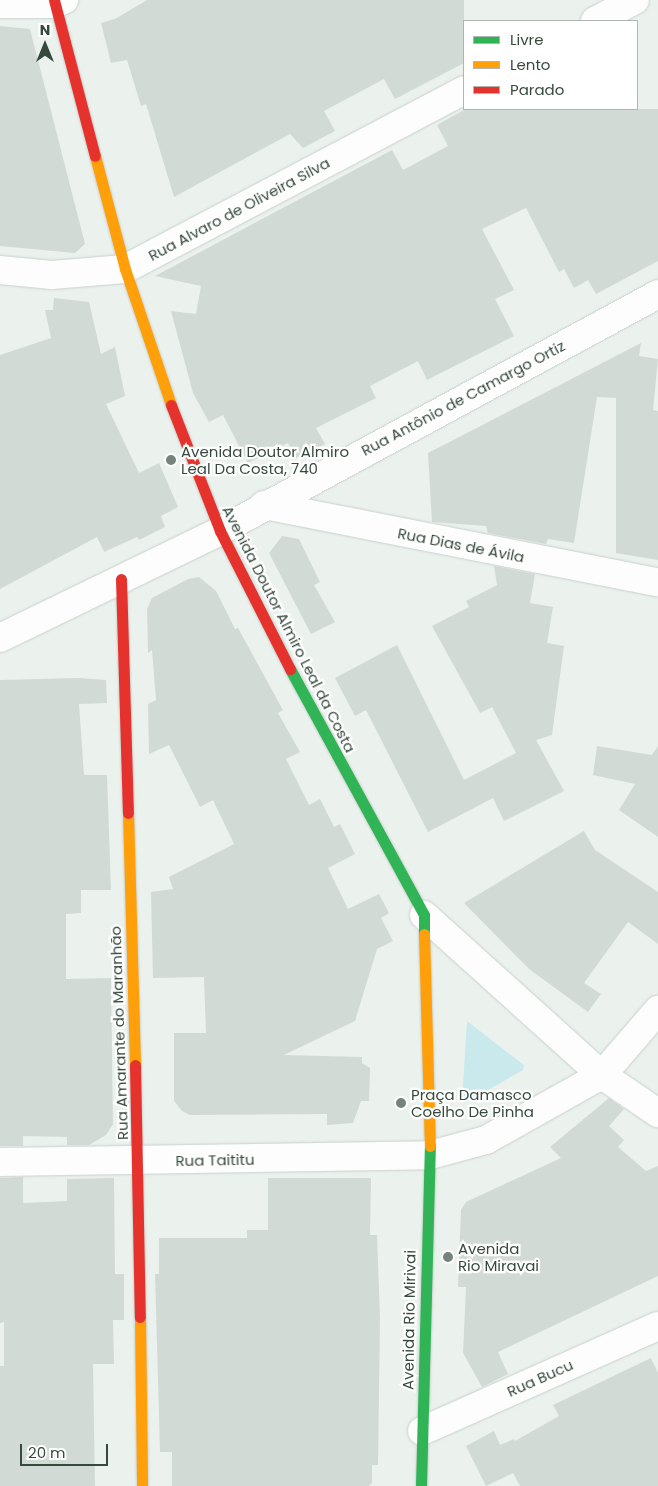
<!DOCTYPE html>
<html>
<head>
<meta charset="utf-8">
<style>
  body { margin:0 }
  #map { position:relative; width:658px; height:1486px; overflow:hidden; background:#ebf2ee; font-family:Poppins,sans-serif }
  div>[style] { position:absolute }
  .green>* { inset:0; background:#c9e9ed }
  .building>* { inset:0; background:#d2dad5 }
  .roads { filter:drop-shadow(0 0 1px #c9d0cc) drop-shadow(0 0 1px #c9d0cc) }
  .street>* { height:28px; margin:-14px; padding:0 14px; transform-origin:14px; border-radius:14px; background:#fcfdfc }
  .fast>* { height:11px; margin:-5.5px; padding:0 5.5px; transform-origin:5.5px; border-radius:5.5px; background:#30b455 }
  .slow>* { height:11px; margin:-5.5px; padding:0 5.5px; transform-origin:5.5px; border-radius:5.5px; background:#ff9f0a }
  .jam>* { height:11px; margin:-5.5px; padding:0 5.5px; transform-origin:5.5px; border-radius:5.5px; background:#e5322d }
  .dots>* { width:14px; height:14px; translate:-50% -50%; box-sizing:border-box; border:2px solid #fff; border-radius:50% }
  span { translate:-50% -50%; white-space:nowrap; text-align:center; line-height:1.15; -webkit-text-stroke:4.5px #fff; paint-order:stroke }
  .street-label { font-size:15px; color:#36493d }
  .poi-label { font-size:15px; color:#36493d }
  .left { translate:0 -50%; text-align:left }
  .legend { position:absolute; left:463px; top:20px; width:175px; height:90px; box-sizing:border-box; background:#fff; border:1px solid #afb6b1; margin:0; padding:6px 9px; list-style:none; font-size:15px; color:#36493d }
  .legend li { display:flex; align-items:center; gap:10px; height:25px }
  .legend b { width:25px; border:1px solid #afb6b1 }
  .north { position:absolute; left:20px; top:20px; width:50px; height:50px; -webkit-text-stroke:4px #fff; paint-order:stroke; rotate:0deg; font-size:14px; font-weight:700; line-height:20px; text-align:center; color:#36493d }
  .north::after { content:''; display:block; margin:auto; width:18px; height:22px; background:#36493d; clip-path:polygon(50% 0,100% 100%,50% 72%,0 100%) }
  .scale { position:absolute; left:20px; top:1444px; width:88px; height:22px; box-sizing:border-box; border:2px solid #36493d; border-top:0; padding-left:6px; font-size:15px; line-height:18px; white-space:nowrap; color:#36493d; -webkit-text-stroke:4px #fff; paint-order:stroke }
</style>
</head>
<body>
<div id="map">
  <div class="green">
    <div style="clip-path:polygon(467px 1021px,524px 1065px,523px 1070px,465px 1103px,462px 1101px)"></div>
  </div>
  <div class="building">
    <div style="clip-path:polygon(147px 0,464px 0,464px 63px,395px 99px,384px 79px,324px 111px,335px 131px,303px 148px,290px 134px,174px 197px,146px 104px,141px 106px,127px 60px,111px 63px,101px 23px,115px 19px)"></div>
    <div style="clip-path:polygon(0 26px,30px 29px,85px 244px,75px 253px,0 246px)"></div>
    <div style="clip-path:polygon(466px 109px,658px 109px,658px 261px,596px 294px,588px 280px,574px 288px,564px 269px,559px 272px,526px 208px,482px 229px,514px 290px,495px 299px,514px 336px,427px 380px,418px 361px,370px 386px,376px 398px,316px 428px,325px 444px,296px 458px,288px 443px,248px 463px,223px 415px,209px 422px,193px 393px,171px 311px,196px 314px,201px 286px,155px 276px,392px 150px,403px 170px,448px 146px,437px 125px)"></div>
    <div style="clip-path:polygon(54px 298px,89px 302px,101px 354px,115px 347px,125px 396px,106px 404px,139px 473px,159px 463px,178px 507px,161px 516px,165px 527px,139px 540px,137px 537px,104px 552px,97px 537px,0 589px,0 355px,51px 338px,45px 310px,53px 310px)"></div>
    <div style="clip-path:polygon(641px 343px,639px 356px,658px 359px,653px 410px,658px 411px,658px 560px,616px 553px,616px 398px,597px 397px,574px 543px,548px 539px,546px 544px,488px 533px,486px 526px,432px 522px,428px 453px)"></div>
    <div style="clip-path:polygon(282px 536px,299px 539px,320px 582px,314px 585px,335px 622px,311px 634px,269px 553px)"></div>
    <div style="clip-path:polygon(494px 566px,535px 574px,530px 603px,553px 607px,547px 643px,564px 646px,552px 735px,536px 740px,564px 791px,504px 821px,493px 798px,428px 832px,366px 710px,355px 716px,335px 678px,397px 645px,464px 780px,516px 753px,492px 707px,480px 713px,432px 626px,469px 607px,466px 601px,497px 585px)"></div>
    <div style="clip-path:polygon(199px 577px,216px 591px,235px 629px,238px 628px,283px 710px,278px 713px,300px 752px,286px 759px,309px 805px,320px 799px,334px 827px,340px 824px,355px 854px,328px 868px,348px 909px,379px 894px,389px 913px,381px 918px,393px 941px,377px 949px,355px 1021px,284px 1055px,362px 1057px,362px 1063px,370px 1068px,369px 1101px,361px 1101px,353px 1123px,327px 1125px,327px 1114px,190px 1115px,182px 1111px,174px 1101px,174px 1033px,206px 1033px,204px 977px,153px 978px,151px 892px,173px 889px,169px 877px,234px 844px,213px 800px,200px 807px,169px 745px,149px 754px,148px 704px,156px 700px,152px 650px,148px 653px,147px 609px,152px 598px,188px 579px)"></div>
    <div style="clip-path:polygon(79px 678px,106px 680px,107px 703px,79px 704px,84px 775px,107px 775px,111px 890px,81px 890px,81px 913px,66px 914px,66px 979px,111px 978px,113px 1124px,106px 1135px,89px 1145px,67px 1145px,67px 1137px,23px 1136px,23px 1146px,0 1146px,0 680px)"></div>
    <div style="clip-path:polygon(597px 746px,652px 755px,658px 746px,658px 837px,619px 810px,635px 784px,593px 775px)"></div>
    <div style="clip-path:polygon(584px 831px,595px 850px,658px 892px,658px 944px,628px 922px,584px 983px,601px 994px,588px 1012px,529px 969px,464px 903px)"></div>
    <div style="clip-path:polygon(609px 1098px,624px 1109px,609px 1126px,624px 1140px,618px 1147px,646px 1171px,658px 1166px,658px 1276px,498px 1352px,508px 1374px,482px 1387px,463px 1353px,466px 1287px,458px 1287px,461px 1210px,466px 1202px,561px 1158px,550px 1147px)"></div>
    <div style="clip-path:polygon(23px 1177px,23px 1203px,67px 1201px,67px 1179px,114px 1178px,115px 1274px,124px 1274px,124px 1320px,113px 1320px,114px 1364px,93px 1364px,95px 1486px,0 1486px,0 1366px,4px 1366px,4px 1322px,0 1323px,0 1178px)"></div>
    <div style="clip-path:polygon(268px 1178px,371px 1178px,370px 1235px,377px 1235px,380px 1318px,378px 1465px,372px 1465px,372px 1483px,369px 1486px,172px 1486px,172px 1452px,160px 1452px,155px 1274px,159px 1274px,159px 1238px,247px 1238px,247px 1230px,268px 1230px)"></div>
    <div style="clip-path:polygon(651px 1358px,658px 1373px,658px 1486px,520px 1486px,513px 1473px,486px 1486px,466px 1446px,494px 1431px,500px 1445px,514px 1439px,515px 1441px,559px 1416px,553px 1405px)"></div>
  </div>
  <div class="roads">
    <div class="street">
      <div style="left:0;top:4px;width:54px"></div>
      <div style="left:54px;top:4px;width:11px;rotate:-22deg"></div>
      <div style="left:595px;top:21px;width:45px;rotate:-27.7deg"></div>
      <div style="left:0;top:270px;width:52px;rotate:5.5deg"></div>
      <div style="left:52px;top:275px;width:73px;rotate:-4.7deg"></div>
      <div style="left:125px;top:269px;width:383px;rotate:-27.8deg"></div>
      <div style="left:264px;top:505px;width:401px;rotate:11.1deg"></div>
      <div style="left:0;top:638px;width:245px;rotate:-25.9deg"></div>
      <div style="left:220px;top:531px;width:498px;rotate:-28.4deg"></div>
      <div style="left:424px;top:915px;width:239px;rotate:42deg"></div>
      <div style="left:602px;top:1075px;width:68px;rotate:34.2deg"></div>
      <div style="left:0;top:1162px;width:430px;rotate:-0.9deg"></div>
      <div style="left:430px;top:1155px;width:58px;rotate:-15deg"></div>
      <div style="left:486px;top:1140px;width:133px;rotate:-29.3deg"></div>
      <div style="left:602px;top:1075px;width:86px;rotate:-49.3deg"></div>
      <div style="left:422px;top:1431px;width:258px;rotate:-24deg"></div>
    </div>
    <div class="fast">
      <div style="left:290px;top:669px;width:280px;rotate:61.4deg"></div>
      <div style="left:424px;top:915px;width:19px;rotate:90deg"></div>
      <div style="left:421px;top:1486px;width:340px;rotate:-88.5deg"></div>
    </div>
    <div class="slow">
      <div style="left:95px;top:156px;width:117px;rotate:75.1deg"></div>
      <div style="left:125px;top:269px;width:144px;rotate:71.3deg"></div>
      <div style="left:128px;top:813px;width:252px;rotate:88.4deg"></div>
      <div style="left:424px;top:934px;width:212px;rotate:88.4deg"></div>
      <div style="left:140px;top:1317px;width:169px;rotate:89.3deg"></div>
    </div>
    <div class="jam">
      <div style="left:54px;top:0;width:161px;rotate:75.3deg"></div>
      <div style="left:171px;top:405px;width:135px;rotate:68.7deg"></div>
      <div style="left:220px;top:531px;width:155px;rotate:63.1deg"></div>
      <div style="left:121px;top:579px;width:234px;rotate:88.3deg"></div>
      <div style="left:135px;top:1065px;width:252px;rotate:88.9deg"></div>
    </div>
  </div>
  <div class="dots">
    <div style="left:171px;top:460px;background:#75847b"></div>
    <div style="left:401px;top:1103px;background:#75847b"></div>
    <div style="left:448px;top:1257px;background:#75847b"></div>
  </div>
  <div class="street-label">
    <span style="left:239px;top:209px;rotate:-28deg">Rua Alvaro de Oliveira Silva</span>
    <span style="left:463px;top:398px;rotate:-28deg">Rua Antônio de Camargo Ortiz</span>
    <span style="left:461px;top:545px;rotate:11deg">Rua Dias de Ávila</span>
    <span style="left:289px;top:629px;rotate:63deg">Avenida Doutor Almiro Leal da Costa</span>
    <span style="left:119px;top:1033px;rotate:-92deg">Rua Amarante do Maranhão</span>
    <span style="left:215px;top:1160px;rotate:-1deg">Rua Taititu</span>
    <span style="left:409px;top:1320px;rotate:-89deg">Avenida Rio Mirivai</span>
    <span style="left:540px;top:1378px;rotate:-24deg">Rua Bucu</span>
  </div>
  <div class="poi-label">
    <span class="left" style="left:181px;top:460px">Avenida Doutor Almiro<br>Leal Da Costa, 740</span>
    <span class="left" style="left:411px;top:1103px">Praça Damasco<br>Coelho De Pinha</span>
    <span class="left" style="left:458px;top:1257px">Avenida<br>Rio Miravai</span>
  </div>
  <ul class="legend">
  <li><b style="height:6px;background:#30b455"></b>Livre</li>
  <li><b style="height:6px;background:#ff9f0a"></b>Lento</li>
  <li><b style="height:6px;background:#e5322d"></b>Parado</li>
  </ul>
  <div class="north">N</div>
  <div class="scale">20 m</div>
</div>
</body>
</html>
